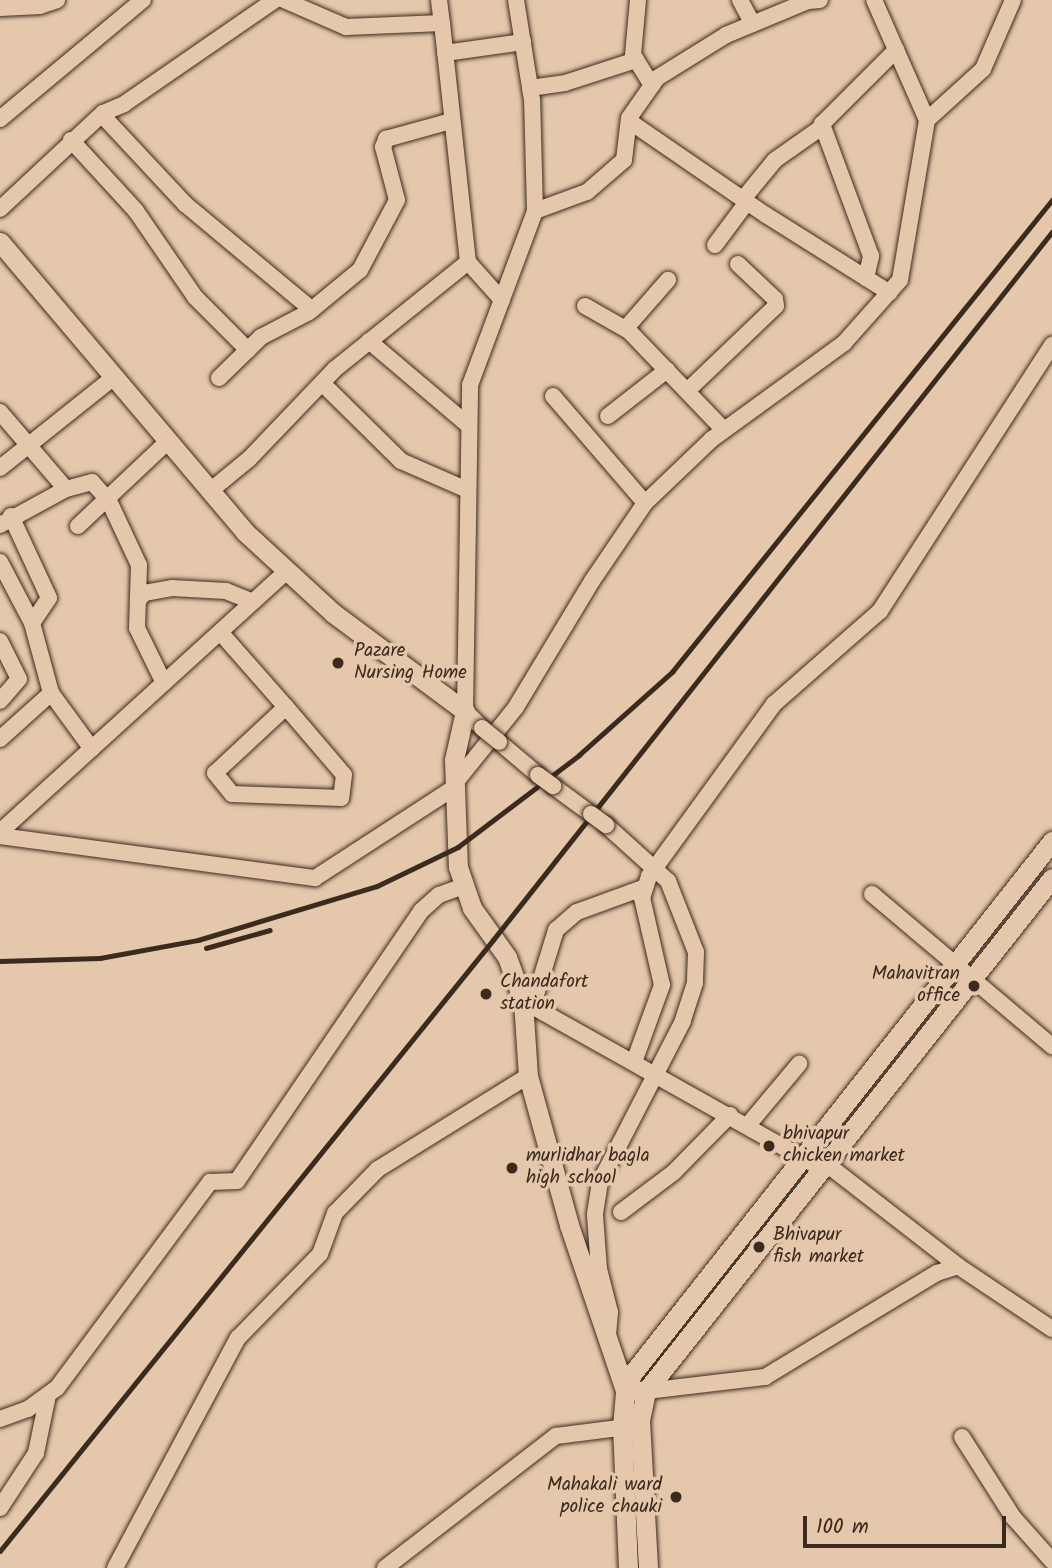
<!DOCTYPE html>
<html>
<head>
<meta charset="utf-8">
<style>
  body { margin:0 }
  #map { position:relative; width:1052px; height:1568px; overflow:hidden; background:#e5c8ac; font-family:Kalam,sans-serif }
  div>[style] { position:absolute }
  .roads { filter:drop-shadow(0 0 2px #3b2a1e) drop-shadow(0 0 2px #3b2a1e) }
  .minor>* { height:16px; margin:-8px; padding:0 8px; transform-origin:8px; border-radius:8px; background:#e5c8ac }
  .major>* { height:19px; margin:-9.5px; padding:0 9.5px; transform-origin:9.5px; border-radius:9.5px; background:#e5c8ac }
  .rail>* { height:4.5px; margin:-2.25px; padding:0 2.25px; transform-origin:2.25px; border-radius:2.25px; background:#3b2a1e }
  .bridges { filter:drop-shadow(0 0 2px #3b2a1e) drop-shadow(0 0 2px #3b2a1e) }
  .minor-bridge>* { height:16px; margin:-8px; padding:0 8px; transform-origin:8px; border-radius:8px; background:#e5c8ac }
  .dots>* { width:19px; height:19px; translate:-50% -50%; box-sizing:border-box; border:4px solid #e5c8ac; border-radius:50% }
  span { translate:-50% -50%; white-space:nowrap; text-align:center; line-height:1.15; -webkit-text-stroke:7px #e5c8ac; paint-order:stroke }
  .poi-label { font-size:19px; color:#3b2a1e }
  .left { translate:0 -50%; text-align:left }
  .right { translate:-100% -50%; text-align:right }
  .scale { position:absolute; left:803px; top:1516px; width:203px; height:32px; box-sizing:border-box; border:4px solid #3b2a1e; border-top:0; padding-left:9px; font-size:21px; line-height:24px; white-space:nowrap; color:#3b2a1e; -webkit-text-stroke:5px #e5c8ac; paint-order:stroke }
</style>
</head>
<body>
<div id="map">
  <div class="roads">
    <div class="minor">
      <div style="left:284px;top:0;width:68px;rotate:23.5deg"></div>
      <div style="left:346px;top:27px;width:96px;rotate:-2.4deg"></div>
      <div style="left:442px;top:23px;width:240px;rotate:83.8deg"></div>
      <div style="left:468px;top:262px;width:51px;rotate:48.2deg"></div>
      <div style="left:439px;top:0;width:23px;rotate:83deg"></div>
      <div style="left:638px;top:0;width:55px;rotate:95.2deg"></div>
      <div style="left:633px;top:55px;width:36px;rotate:58deg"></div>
      <div style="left:740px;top:0;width:27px;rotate:62deg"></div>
      <div style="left:0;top:8px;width:40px;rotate:-2.9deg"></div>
      <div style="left:40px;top:6px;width:18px;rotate:-19deg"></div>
      <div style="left:445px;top:53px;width:79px;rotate:-8deg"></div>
      <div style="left:530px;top:88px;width:35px;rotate:-8deg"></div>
      <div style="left:565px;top:83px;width:75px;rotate:-17.9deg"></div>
      <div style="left:102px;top:115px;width:122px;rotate:47deg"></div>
      <div style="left:185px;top:204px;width:165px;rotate:39.8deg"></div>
      <div style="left:0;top:119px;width:186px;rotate:-39.8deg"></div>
      <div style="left:927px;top:120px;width:76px;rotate:-42.3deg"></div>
      <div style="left:983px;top:69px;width:75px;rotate:-66.5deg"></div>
      <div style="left:629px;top:121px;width:166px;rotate:34.5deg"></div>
      <div style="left:766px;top:215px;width:146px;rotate:32.2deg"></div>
      <div style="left:71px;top:140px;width:96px;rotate:47.5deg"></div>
      <div style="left:136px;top:211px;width:104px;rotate:55.5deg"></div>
      <div style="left:195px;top:297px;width:75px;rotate:45deg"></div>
      <div style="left:743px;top:199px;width:50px;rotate:-50.6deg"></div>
      <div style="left:775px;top:160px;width:57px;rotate:-35.1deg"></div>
      <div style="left:0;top:209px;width:141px;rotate:-43deg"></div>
      <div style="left:103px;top:113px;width:23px;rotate:-23deg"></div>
      <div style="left:124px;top:104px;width:183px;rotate:-34.6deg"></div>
      <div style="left:535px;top:211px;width:55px;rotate:-20.1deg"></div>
      <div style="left:587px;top:192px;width:49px;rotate:-40.9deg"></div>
      <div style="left:624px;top:160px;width:42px;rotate:-83.2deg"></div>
      <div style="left:629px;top:118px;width:49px;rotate:-55deg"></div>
      <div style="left:657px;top:78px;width:81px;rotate:-31.9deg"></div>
      <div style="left:726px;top:35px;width:89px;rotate:-22.5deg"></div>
      <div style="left:808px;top:1px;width:12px;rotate:-5deg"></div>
      <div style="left:715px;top:245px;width:54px;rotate:-53.3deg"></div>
      <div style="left:866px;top:278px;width:23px;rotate:-77deg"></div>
      <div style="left:871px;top:256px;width:141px;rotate:-110.4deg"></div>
      <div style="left:822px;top:124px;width:105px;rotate:-45deg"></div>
      <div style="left:585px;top:306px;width:51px;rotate:29.6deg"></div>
      <div style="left:629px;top:331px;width:137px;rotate:46.2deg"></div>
      <div style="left:626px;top:328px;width:64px;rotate:-48.8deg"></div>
      <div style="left:369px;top:341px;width:130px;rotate:40.3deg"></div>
      <div style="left:219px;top:378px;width:59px;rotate:-44.3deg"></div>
      <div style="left:261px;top:337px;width:54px;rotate:-27.5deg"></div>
      <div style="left:309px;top:312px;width:66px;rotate:-39.5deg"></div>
      <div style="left:360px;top:270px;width:79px;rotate:-62.1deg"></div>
      <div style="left:397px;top:200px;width:55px;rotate:-104.8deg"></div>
      <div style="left:383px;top:147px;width:9px;rotate:-69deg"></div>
      <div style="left:386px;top:139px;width:67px;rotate:-15.5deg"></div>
      <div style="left:323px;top:384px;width:110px;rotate:44.6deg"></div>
      <div style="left:401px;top:461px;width:70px;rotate:23.6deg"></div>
      <div style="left:687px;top:391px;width:123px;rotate:-43.7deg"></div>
      <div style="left:776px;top:306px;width:7px;rotate:-98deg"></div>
      <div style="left:775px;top:299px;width:51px;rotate:-136.6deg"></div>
      <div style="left:553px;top:396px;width:141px;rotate:49.3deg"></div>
      <div style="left:0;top:412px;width:101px;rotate:49.4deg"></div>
      <div style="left:608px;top:416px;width:75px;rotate:-37.9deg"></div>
      <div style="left:0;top:468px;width:146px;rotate:-38.6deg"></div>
      <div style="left:210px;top:491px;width:50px;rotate:-39.4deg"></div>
      <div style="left:249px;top:459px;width:124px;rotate:-46.3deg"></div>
      <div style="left:335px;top:369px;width:171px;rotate:-38.8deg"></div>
      <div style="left:11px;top:516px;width:90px;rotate:65.1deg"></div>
      <div style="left:49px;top:598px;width:30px;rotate:124deg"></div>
      <div style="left:0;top:525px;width:75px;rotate:-28.6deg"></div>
      <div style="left:66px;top:489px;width:27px;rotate:-15deg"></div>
      <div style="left:92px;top:482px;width:25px;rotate:48deg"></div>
      <div style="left:109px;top:501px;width:71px;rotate:64.9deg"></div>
      <div style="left:139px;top:565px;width:63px;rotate:91.8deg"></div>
      <div style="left:137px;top:628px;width:61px;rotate:63.9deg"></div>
      <div style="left:78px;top:526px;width:121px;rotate:-43.3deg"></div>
      <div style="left:0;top:562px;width:69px;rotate:62.3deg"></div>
      <div style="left:32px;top:623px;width:73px;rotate:74.8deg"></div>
      <div style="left:51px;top:693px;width:69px;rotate:53.8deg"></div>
      <div style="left:138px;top:601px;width:10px;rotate:-53deg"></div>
      <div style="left:144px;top:593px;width:28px;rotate:-10deg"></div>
      <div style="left:172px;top:588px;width:54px;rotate:3.2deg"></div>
      <div style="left:226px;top:591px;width:29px;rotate:22deg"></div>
      <div style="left:220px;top:632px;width:100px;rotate:48.7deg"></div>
      <div style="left:286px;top:707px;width:89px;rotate:49.5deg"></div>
      <div style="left:344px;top:775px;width:23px;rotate:97deg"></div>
      <div style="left:341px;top:798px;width:109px;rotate:-177.9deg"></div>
      <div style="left:232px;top:794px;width:27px;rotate:-129deg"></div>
      <div style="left:215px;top:773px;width:97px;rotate:-42.9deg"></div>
      <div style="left:0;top:641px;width:42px;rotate:63.4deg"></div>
      <div style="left:19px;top:679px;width:29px;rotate:131deg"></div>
      <div style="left:482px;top:728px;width:24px;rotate:-135deg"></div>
      <div style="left:465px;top:711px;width:326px;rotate:-89.1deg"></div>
      <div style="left:470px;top:385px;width:186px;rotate:-69.5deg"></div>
      <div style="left:535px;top:211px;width:111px;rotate:-91.5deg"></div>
      <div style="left:532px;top:100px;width:101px;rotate:-99.1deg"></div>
      <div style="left:0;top:739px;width:69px;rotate:-42deg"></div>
      <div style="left:499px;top:742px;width:51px;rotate:40.2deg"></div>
      <div style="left:455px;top:783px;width:97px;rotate:-51.2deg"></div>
      <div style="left:516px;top:707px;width:147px;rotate:-58.9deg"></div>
      <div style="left:592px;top:581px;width:94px;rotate:-55.8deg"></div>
      <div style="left:645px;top:503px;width:93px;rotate:-43.7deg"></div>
      <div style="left:712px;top:439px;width:163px;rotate:-36deg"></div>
      <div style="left:844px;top:343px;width:84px;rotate:-48.4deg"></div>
      <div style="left:900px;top:280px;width:162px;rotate:-80.4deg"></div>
      <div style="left:927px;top:120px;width:131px;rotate:-113.8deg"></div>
      <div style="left:553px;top:786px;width:47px;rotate:36.4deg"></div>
      <div style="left:606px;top:825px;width:84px;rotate:42.1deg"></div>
      <div style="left:668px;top:881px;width:76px;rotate:68.5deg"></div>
      <div style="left:696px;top:952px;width:31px;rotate:92deg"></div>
      <div style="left:695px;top:983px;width:40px;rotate:108deg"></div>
      <div style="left:683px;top:1021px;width:181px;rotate:117.3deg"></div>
      <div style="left:600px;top:1182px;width:33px;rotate:99deg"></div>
      <div style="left:595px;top:1215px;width:54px;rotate:85.8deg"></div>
      <div style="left:599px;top:1269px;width:44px;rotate:75.7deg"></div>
      <div style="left:610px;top:1312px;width:22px;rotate:95deg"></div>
      <div style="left:0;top:832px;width:388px;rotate:-42.3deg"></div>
      <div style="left:0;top:836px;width:318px;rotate:7.6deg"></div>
      <div style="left:315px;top:878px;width:167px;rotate:-33deg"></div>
      <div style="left:872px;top:894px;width:236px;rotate:40.2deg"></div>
      <div style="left:523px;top:1001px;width:331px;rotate:29.3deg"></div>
      <div style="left:532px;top:1008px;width:82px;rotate:-72.9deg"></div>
      <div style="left:556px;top:930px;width:28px;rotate:-41deg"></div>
      <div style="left:577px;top:912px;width:70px;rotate:-20deg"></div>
      <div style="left:634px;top:1062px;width:82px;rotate:-70deg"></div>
      <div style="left:662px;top:985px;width:89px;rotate:-102.9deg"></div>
      <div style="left:642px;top:898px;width:23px;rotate:-72deg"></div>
      <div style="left:649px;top:876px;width:213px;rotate:-54deg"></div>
      <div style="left:774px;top:704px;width:141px;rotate:-41.3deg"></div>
      <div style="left:880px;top:611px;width:317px;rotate:-57.1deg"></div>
      <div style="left:748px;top:1125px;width:80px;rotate:-50.1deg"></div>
      <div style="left:824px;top:1162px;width:170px;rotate:37.8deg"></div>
      <div style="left:958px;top:1266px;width:113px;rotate:33.8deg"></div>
      <div style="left:621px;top:1212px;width:66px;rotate:-37deg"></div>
      <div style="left:674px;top:1172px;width:80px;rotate:-45.5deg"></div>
      <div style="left:646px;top:1391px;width:120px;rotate:-6.7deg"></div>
      <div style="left:765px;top:1377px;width:201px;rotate:-31.2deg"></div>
      <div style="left:937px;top:1273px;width:22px;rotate:-18deg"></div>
      <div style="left:0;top:1419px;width:30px;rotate:-20deg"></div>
      <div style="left:28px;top:1409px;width:36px;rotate:-36deg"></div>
      <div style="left:57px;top:1388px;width:257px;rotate:-53.4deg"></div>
      <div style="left:210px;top:1182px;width:27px;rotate:-2deg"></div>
      <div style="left:237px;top:1181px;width:327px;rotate:-55.7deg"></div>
      <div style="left:421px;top:911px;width:24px;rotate:-42deg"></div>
      <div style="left:439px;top:895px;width:27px;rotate:-20deg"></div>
      <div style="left:962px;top:1437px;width:95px;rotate:57.5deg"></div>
      <div style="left:1013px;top:1517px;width:59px;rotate:48.4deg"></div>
      <div style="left:0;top:1508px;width:66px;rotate:-56.8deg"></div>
      <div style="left:36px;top:1453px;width:59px;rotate:-78.3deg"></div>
      <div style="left:115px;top:1568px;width:261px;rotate:-61.9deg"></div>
      <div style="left:238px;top:1338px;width:117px;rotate:-45.7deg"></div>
      <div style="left:320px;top:1254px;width:44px;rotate:-69.9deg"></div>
      <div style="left:335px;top:1213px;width:62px;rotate:-45.7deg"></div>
      <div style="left:378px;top:1169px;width:176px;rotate:-31.8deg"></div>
      <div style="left:385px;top:1568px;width:216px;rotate:-37.7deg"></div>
      <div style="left:556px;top:1436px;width:79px;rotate:-7.3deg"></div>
    </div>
    <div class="major">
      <div style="left:0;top:242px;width:380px;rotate:49.8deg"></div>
      <div style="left:245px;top:532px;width:120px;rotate:42.6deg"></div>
      <div style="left:333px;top:613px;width:164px;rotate:36.6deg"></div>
      <div style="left:465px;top:711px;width:50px;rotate:102.7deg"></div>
      <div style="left:454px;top:760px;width:107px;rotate:87.9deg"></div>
      <div style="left:458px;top:867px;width:43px;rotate:71.1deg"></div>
      <div style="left:472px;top:908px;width:60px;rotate:54.5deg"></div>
      <div style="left:507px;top:957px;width:47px;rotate:70deg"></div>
      <div style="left:523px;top:1001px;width:75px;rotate:86.2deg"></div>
      <div style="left:528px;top:1076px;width:155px;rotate:74.6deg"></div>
      <div style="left:569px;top:1225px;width:174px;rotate:71.3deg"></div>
      <div style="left:625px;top:1390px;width:21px;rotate:3deg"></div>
      <div style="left:628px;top:1568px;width:141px;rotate:-92.4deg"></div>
      <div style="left:622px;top:1427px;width:37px;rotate:-85deg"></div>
      <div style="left:625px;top:1390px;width:17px;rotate:-66deg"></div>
      <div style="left:632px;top:1374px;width:679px;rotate:-51.76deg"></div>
      <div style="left:648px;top:1568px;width:148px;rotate:-93.1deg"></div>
      <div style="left:640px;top:1420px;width:30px;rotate:-78deg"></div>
      <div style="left:646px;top:1391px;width:654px;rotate:-51.64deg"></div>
    </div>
  </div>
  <div class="rail">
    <div style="left:206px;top:948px;width:66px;rotate:-15.7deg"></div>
    <div style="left:0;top:961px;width:100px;rotate:-1.7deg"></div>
    <div style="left:100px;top:958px;width:100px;rotate:-10.4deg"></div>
    <div style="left:198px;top:940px;width:187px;rotate:-16.8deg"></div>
    <div style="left:377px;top:886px;width:90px;rotate:-25.7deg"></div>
    <div style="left:458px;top:847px;width:152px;rotate:-37.2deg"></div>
    <div style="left:579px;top:755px;width:125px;rotate:-41.7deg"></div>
    <div style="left:672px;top:672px;width:606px;rotate:-51.16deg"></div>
    <div style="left:0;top:1551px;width:785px;rotate:-51.1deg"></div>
    <div style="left:493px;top:940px;width:902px;rotate:-51.71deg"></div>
  </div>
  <div class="bridges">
    <div class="minor-bridge">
      <div style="left:482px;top:728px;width:22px;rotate:39deg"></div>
      <div style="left:538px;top:775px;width:19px;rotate:36deg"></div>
      <div style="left:591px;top:814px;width:19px;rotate:36deg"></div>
    </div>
  </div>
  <div class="dots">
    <div style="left:338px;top:663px;background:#3b2a1e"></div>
    <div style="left:974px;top:986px;background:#3b2a1e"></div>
    <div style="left:486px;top:994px;background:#3b2a1e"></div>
    <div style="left:769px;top:1146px;background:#3b2a1e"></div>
    <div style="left:512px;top:1168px;background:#3b2a1e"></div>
    <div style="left:759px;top:1247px;background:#3b2a1e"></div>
    <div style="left:676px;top:1497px;background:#3b2a1e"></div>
  </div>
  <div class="poi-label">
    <span class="left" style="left:354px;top:663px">Pazare<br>Nursing Home</span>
    <span class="right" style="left:960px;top:986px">Mahavitran<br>office</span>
    <span class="left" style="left:500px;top:994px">Chandafort<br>station</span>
    <span class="left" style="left:783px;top:1146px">bhivapur<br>chicken market</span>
    <span class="left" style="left:526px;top:1168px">murlidhar bagla<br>high school</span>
    <span class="left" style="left:773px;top:1247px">Bhivapur<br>fish market</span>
    <span class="right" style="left:662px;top:1497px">Mahakali ward<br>police chauki</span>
  </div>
  <div class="scale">100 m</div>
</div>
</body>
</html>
